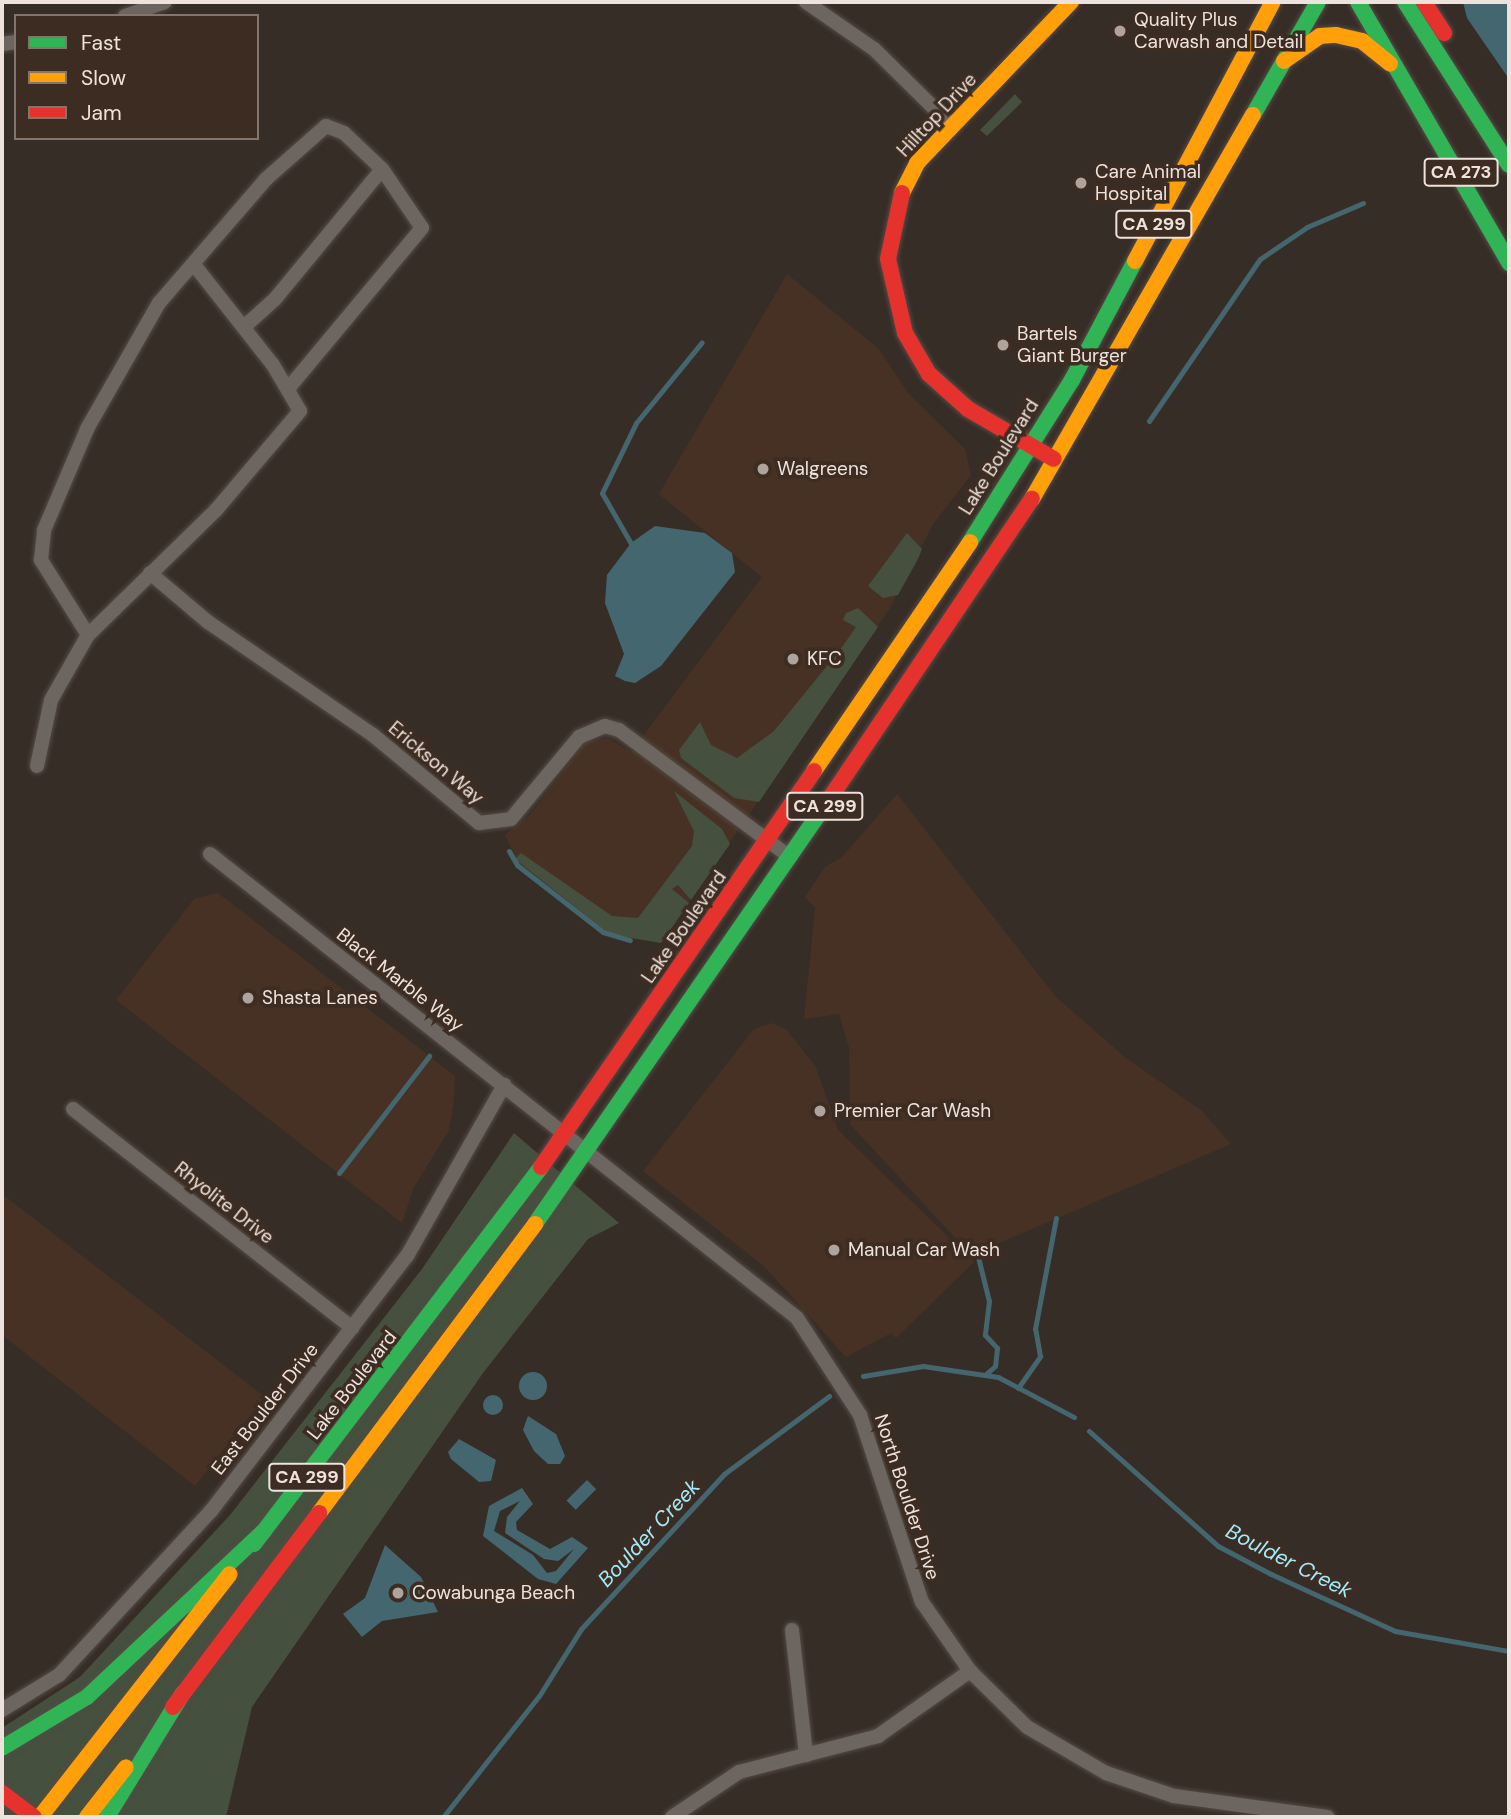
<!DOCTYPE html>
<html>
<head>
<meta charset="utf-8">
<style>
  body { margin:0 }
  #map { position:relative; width:1511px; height:1819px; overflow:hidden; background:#372d27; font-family:"DM Sans",sans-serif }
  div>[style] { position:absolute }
  .built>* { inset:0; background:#473124 }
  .green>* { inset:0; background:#45503e }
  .water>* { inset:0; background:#44676f; transform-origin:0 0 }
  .round { border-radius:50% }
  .stream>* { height:5px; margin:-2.5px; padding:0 2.5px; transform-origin:2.5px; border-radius:2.5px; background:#44676f }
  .roads { filter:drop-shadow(0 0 2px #544b45) drop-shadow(0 0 2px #544b45) }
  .street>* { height:14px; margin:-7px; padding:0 7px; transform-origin:7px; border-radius:7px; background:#6d6560 }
  .fast>* { height:16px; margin:-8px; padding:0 8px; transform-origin:8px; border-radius:8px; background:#30b455 }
  .slow>* { height:16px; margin:-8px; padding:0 8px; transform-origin:8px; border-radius:8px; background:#ff9f0a }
  .jam>* { height:16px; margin:-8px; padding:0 8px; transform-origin:8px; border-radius:8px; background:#e5322d }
  .dots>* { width:19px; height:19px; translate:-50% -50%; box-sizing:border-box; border:4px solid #3d2c21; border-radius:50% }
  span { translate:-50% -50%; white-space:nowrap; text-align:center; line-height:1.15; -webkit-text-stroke:7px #3d2c21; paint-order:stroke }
  .shield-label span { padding:2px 5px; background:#3d2c21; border:2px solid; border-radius:5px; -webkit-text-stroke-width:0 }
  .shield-label { font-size:18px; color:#eee3dc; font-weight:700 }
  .poi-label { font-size:19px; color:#eee3dc }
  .left { translate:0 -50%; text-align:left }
  .street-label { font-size:19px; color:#eee3dc }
  .water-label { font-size:21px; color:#a1ecfc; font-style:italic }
  .frame { position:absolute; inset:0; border:4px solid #eee3dc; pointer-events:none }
  .legend { position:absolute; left:14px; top:14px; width:245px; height:126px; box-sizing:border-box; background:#3d2c21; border:2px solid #84756c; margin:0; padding:9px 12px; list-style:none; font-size:21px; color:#eee3dc }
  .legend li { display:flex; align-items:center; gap:14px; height:35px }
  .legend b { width:35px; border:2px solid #84756c }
</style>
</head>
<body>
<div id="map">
  <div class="built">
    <div style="clip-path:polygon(787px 274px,878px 348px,908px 393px,965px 449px,971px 475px,933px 524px,890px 608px,661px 943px,613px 936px,519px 864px,505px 835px,530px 815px,585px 743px,607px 738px,631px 752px,762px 577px,659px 494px)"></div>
    <div style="clip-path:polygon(897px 794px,1056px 997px,1126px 1058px,1202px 1111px,1231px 1144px,971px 1255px,850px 1124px,849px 1048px,839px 1014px,804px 1019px,815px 908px,805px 897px,825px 867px,842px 857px)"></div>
    <div style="clip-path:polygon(218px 893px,428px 1055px,338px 1173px,116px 1000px,194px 899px)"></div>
    <div style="clip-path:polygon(772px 1023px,786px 1029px,816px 1067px,838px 1130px,974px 1262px,896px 1338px,891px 1333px,846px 1357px,764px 1266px,643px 1171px,754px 1029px)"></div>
    <div style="clip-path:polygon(430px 1057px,455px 1076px,454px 1102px,449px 1130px,413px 1189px,402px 1223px,339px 1174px)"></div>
    <div style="clip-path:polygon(2px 1194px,265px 1397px,195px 1486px,2px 1335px)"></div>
  </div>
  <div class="green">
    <div style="clip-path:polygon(1015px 94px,1022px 102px,987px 136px,980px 130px)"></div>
    <div style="clip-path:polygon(907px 533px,922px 549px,918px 559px,898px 595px,883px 598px,868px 586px)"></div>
    <div style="clip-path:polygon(858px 608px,878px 627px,759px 802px,734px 798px,681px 758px,679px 750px,700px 722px,711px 745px,737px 758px,774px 731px,840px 650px,856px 627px,843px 620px,846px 613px)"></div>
    <div style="clip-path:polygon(674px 791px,722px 829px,730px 844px,691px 900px,678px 885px,672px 889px,689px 903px,661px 943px,609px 934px,515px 859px,521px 853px,612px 916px,638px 918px,692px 846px,694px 831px)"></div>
    <div style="clip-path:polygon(514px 1133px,619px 1223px,588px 1239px,483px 1373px,252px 1707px,226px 1817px,2px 1817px,2px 1728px,80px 1677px,230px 1515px,422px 1269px)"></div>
  </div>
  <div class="water">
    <div style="clip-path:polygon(1463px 2px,1509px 2px,1509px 79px,1467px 18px)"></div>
    <div style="clip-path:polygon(655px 526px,705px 533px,732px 553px,735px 572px,661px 666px,635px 683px,625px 681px,615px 676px,624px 654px,605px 603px,607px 575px,631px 543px)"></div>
    <div class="round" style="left:519px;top:1372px;width:28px;height:28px"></div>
    <div class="round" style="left:483px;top:1395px;width:20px;height:20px"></div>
    <div style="clip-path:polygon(528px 1416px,556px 1434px,565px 1456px,560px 1464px,548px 1464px,534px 1451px,523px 1430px)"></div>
    <div style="clip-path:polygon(459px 1439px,496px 1460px,491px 1481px,479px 1482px,451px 1459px,448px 1452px)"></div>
    <div style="left:587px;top:1480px;width:13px;height:29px;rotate:45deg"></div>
    <div style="clip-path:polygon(evenodd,522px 1488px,533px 1504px,516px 1522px,517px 1530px,550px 1549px,572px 1537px,588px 1548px,556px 1584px,538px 1579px,483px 1536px,489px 1506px,522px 1488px,520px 1501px,507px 1517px,505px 1533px,544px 1559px,558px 1561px,574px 1549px,556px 1571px,547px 1573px,533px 1555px,494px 1531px,500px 1511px,520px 1501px)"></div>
    <div style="clip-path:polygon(385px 1545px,421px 1577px,438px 1612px,382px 1621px,362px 1637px,343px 1614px,365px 1598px)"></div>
  </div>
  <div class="stream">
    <div style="left:1149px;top:421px;width:196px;rotate:-55.6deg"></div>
    <div style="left:1260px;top:259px;width:57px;rotate:-34.2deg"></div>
    <div style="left:1307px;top:227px;width:61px;rotate:-23.2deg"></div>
    <div style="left:633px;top:547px;width:62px;rotate:-119.9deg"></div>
    <div style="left:602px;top:493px;width:78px;rotate:-64.1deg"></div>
    <div style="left:636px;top:423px;width:104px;rotate:-50.8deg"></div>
    <div style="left:509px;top:851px;width:16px;rotate:60deg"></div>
    <div style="left:517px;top:865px;width:109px;rotate:37.9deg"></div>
    <div style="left:603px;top:932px;width:28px;rotate:17deg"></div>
    <div style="left:339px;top:1173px;width:148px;rotate:-52.4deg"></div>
    <div style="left:977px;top:1253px;width:49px;rotate:76deg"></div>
    <div style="left:989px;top:1301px;width:34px;rotate:97deg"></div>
    <div style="left:985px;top:1335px;width:18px;rotate:47deg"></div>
    <div style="left:997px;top:1348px;width:18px;rotate:96deg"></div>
    <div style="left:995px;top:1366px;width:13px;rotate:138deg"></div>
    <div style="left:863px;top:1376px;width:61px;rotate:-9.5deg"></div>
    <div style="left:923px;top:1366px;width:76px;rotate:8.3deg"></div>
    <div style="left:998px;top:1377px;width:86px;rotate:27.8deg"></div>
    <div style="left:1018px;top:1388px;width:39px;rotate:-55deg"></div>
    <div style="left:1040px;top:1356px;width:27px;rotate:-100deg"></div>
    <div style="left:1035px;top:1329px;width:113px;rotate:-79.3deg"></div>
    <div style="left:1089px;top:1431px;width:173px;rotate:41.7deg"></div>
    <div style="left:1218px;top:1546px;width:60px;rotate:27.8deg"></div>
    <div style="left:1271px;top:1574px;width:136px;rotate:24.7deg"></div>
    <div style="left:1395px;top:1631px;width:116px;rotate:10deg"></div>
    <div style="left:443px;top:1817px;width:154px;rotate:-51.6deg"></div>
    <div style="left:539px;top:1696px;width:79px;rotate:-57.9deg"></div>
    <div style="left:581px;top:1629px;width:211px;rotate:-47.3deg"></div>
    <div style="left:724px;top:1474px;width:131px;rotate:-36.6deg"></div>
  </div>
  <div class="roads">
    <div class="street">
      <div style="left:806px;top:2px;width:83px;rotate:34.7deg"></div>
      <div style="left:874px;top:49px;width:110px;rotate:44.6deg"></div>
      <div style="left:125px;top:16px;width:42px;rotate:-19.3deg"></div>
      <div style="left:2px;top:44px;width:14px;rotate:-8deg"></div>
      <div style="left:245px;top:326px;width:40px;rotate:-42deg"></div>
      <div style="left:275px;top:299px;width:168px;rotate:-50.5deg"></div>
      <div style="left:150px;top:573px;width:76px;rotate:40.2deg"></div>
      <div style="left:208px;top:622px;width:200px;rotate:34.4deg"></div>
      <div style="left:373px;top:735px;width:138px;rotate:39.7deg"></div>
      <div style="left:479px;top:823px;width:32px;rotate:-7deg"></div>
      <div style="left:511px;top:819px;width:107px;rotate:-50.3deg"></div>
      <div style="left:579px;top:737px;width:28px;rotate:-23deg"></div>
      <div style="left:605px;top:726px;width:15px;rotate:16deg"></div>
      <div style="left:619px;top:730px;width:213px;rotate:36.6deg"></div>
      <div style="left:88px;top:635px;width:89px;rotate:-122.1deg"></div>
      <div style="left:41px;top:560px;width:30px;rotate:-84deg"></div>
      <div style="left:44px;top:530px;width:110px;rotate:-66.9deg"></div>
      <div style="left:87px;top:429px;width:145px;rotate:-60.3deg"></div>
      <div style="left:159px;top:303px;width:164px;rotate:-49.2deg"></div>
      <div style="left:266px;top:179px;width:80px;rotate:-41.5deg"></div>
      <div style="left:326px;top:126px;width:19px;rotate:21deg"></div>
      <div style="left:344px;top:133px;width:52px;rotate:43.5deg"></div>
      <div style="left:382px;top:169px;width:71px;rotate:55.9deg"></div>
      <div style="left:422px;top:228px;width:209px;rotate:129.8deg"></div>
      <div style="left:37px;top:766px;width:67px;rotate:-78deg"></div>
      <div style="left:51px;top:700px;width:75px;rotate:-60.4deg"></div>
      <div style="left:88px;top:635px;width:179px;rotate:-44.3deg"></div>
      <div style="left:216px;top:510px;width:130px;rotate:-49.7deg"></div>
      <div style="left:300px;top:411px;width:53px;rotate:-120.4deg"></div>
      <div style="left:273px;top:365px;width:125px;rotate:-128.2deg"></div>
      <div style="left:210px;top:854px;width:748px;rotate:38.32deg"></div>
      <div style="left:797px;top:1318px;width:116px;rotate:57deg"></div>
      <div style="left:860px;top:1415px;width:197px;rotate:71.7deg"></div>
      <div style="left:922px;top:1602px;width:84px;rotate:55.2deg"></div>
      <div style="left:970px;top:1671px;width:80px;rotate:44.5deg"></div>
      <div style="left:1027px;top:1727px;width:91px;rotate:30.2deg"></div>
      <div style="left:1106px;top:1773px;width:72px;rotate:18.7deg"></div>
      <div style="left:1174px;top:1796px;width:155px;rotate:7.8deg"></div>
      <div style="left:73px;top:1109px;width:355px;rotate:38.1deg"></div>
      <div style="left:792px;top:1630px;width:126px;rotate:83.6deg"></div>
      <div style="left:2px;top:1710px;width:67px;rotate:-31.6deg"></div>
      <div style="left:59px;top:1675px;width:224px;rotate:-47.2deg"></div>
      <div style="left:211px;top:1511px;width:322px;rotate:-52.5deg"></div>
      <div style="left:407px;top:1256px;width:197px;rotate:-60.4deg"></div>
      <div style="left:672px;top:1817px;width:81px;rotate:-33.9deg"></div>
      <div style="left:739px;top:1772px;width:144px;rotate:-14.5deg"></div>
      <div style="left:878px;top:1736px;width:113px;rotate:-35.2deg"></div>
    </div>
    <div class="fast">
      <div style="left:1358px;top:2px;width:302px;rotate:59.9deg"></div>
      <div style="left:1405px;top:2px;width:193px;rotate:57.5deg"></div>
      <div style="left:1253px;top:115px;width:130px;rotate:-60.1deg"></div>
      <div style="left:970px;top:542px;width:191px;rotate:-57.8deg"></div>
      <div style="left:1072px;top:380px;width:135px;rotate:-62.1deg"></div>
      <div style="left:535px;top:1224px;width:518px;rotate:-55.3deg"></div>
      <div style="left:254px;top:1544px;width:474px;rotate:-52.7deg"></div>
      <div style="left:2px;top:1748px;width:99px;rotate:-31deg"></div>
      <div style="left:87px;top:1697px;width:244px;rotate:-43.2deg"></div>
      <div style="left:107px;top:1817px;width:145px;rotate:-58.5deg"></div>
    </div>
    <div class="slow">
      <div style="left:1284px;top:61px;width:44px;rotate:-34.8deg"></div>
      <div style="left:1320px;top:36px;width:16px;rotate:-4deg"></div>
      <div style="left:1336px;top:35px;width:27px;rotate:13deg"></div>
      <div style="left:1362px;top:41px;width:36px;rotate:39deg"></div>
      <div style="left:902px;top:193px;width:34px;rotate:-63deg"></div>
      <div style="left:917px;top:163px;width:223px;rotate:-46.3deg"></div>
      <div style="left:1135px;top:261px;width:293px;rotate:-62deg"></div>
      <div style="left:1032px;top:499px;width:443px;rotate:-60.1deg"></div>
      <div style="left:814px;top:771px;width:277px;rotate:-55.7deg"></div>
      <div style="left:319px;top:1513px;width:361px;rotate:-53.2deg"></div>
      <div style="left:40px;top:1817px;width:308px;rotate:-52deg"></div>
      <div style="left:87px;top:1817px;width:63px;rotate:-52deg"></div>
    </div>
    <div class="jam">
      <div style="left:1424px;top:2px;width:37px;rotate:57deg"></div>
      <div style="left:902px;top:193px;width:67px;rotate:102deg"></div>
      <div style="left:888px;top:259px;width:76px;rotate:77.1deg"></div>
      <div style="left:905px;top:333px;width:48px;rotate:59.7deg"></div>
      <div style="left:929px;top:374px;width:52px;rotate:41.9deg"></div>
      <div style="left:968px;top:409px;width:99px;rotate:30.2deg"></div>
      <div style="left:830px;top:798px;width:361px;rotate:-56deg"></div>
      <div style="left:541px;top:1167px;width:481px;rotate:-55.4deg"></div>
      <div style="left:173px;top:1707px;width:243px;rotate:-53deg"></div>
      <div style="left:2px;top:1793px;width:40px;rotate:37deg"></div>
    </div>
  </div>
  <div class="dots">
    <div style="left:1120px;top:31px;background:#aea39d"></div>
    <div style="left:1081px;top:183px;background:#aea39d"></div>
    <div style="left:1003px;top:345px;background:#aea39d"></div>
    <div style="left:763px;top:469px;background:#aea39d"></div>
    <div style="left:793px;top:659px;background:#aea39d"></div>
    <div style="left:248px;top:998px;background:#aea39d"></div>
    <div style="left:820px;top:1111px;background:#aea39d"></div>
    <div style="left:834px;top:1250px;background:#aea39d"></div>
    <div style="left:398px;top:1593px;background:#aea39d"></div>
  </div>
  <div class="shield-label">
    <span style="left:1461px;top:172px">CA 273</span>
    <span style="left:1154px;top:224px">CA 299</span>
    <span style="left:825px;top:806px">CA 299</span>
    <span style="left:307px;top:1477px">CA 299</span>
  </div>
  <div class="poi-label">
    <span class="left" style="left:1134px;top:31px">Quality Plus<br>Carwash and Detail</span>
    <span class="left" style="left:1095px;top:183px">Care Animal<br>Hospital</span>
    <span class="left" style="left:1017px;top:345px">Bartels<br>Giant Burger</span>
    <span class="left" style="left:777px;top:469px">Walgreens</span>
    <span class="left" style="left:807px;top:659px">KFC</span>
    <span class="left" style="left:262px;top:998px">Shasta Lanes</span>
    <span class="left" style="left:834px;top:1111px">Premier Car Wash</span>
    <span class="left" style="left:848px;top:1250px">Manual Car Wash</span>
    <span class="left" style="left:412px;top:1593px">Cowabunga Beach</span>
  </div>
  <div class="street-label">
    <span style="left:937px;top:115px;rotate:-47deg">Hilltop Drive</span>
    <span style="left:999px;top:457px;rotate:-58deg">Lake Boulevard</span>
    <span style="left:436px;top:763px;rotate:40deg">Erickson Way</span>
    <span style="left:684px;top:927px;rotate:-55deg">Lake Boulevard</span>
    <span style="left:400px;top:980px;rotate:38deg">Black Marble Way</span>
    <span style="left:224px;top:1203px;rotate:38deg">Rhyolite Drive</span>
    <span style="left:352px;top:1385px;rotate:-52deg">Lake Boulevard</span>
    <span style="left:265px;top:1409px;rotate:-52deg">East Boulder Drive</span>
    <span style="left:907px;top:1497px;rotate:72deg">North Boulder Drive</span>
  </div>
  <div class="water-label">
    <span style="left:649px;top:1533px;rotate:-47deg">Boulder Creek</span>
    <span style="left:1289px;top:1561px;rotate:27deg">Boulder Creek</span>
  </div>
  <div class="frame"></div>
  <ul class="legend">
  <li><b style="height:9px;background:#30b455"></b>Fast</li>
  <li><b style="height:9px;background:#ff9f0a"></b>Slow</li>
  <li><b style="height:9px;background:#e5322d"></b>Jam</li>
  </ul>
</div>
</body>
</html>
